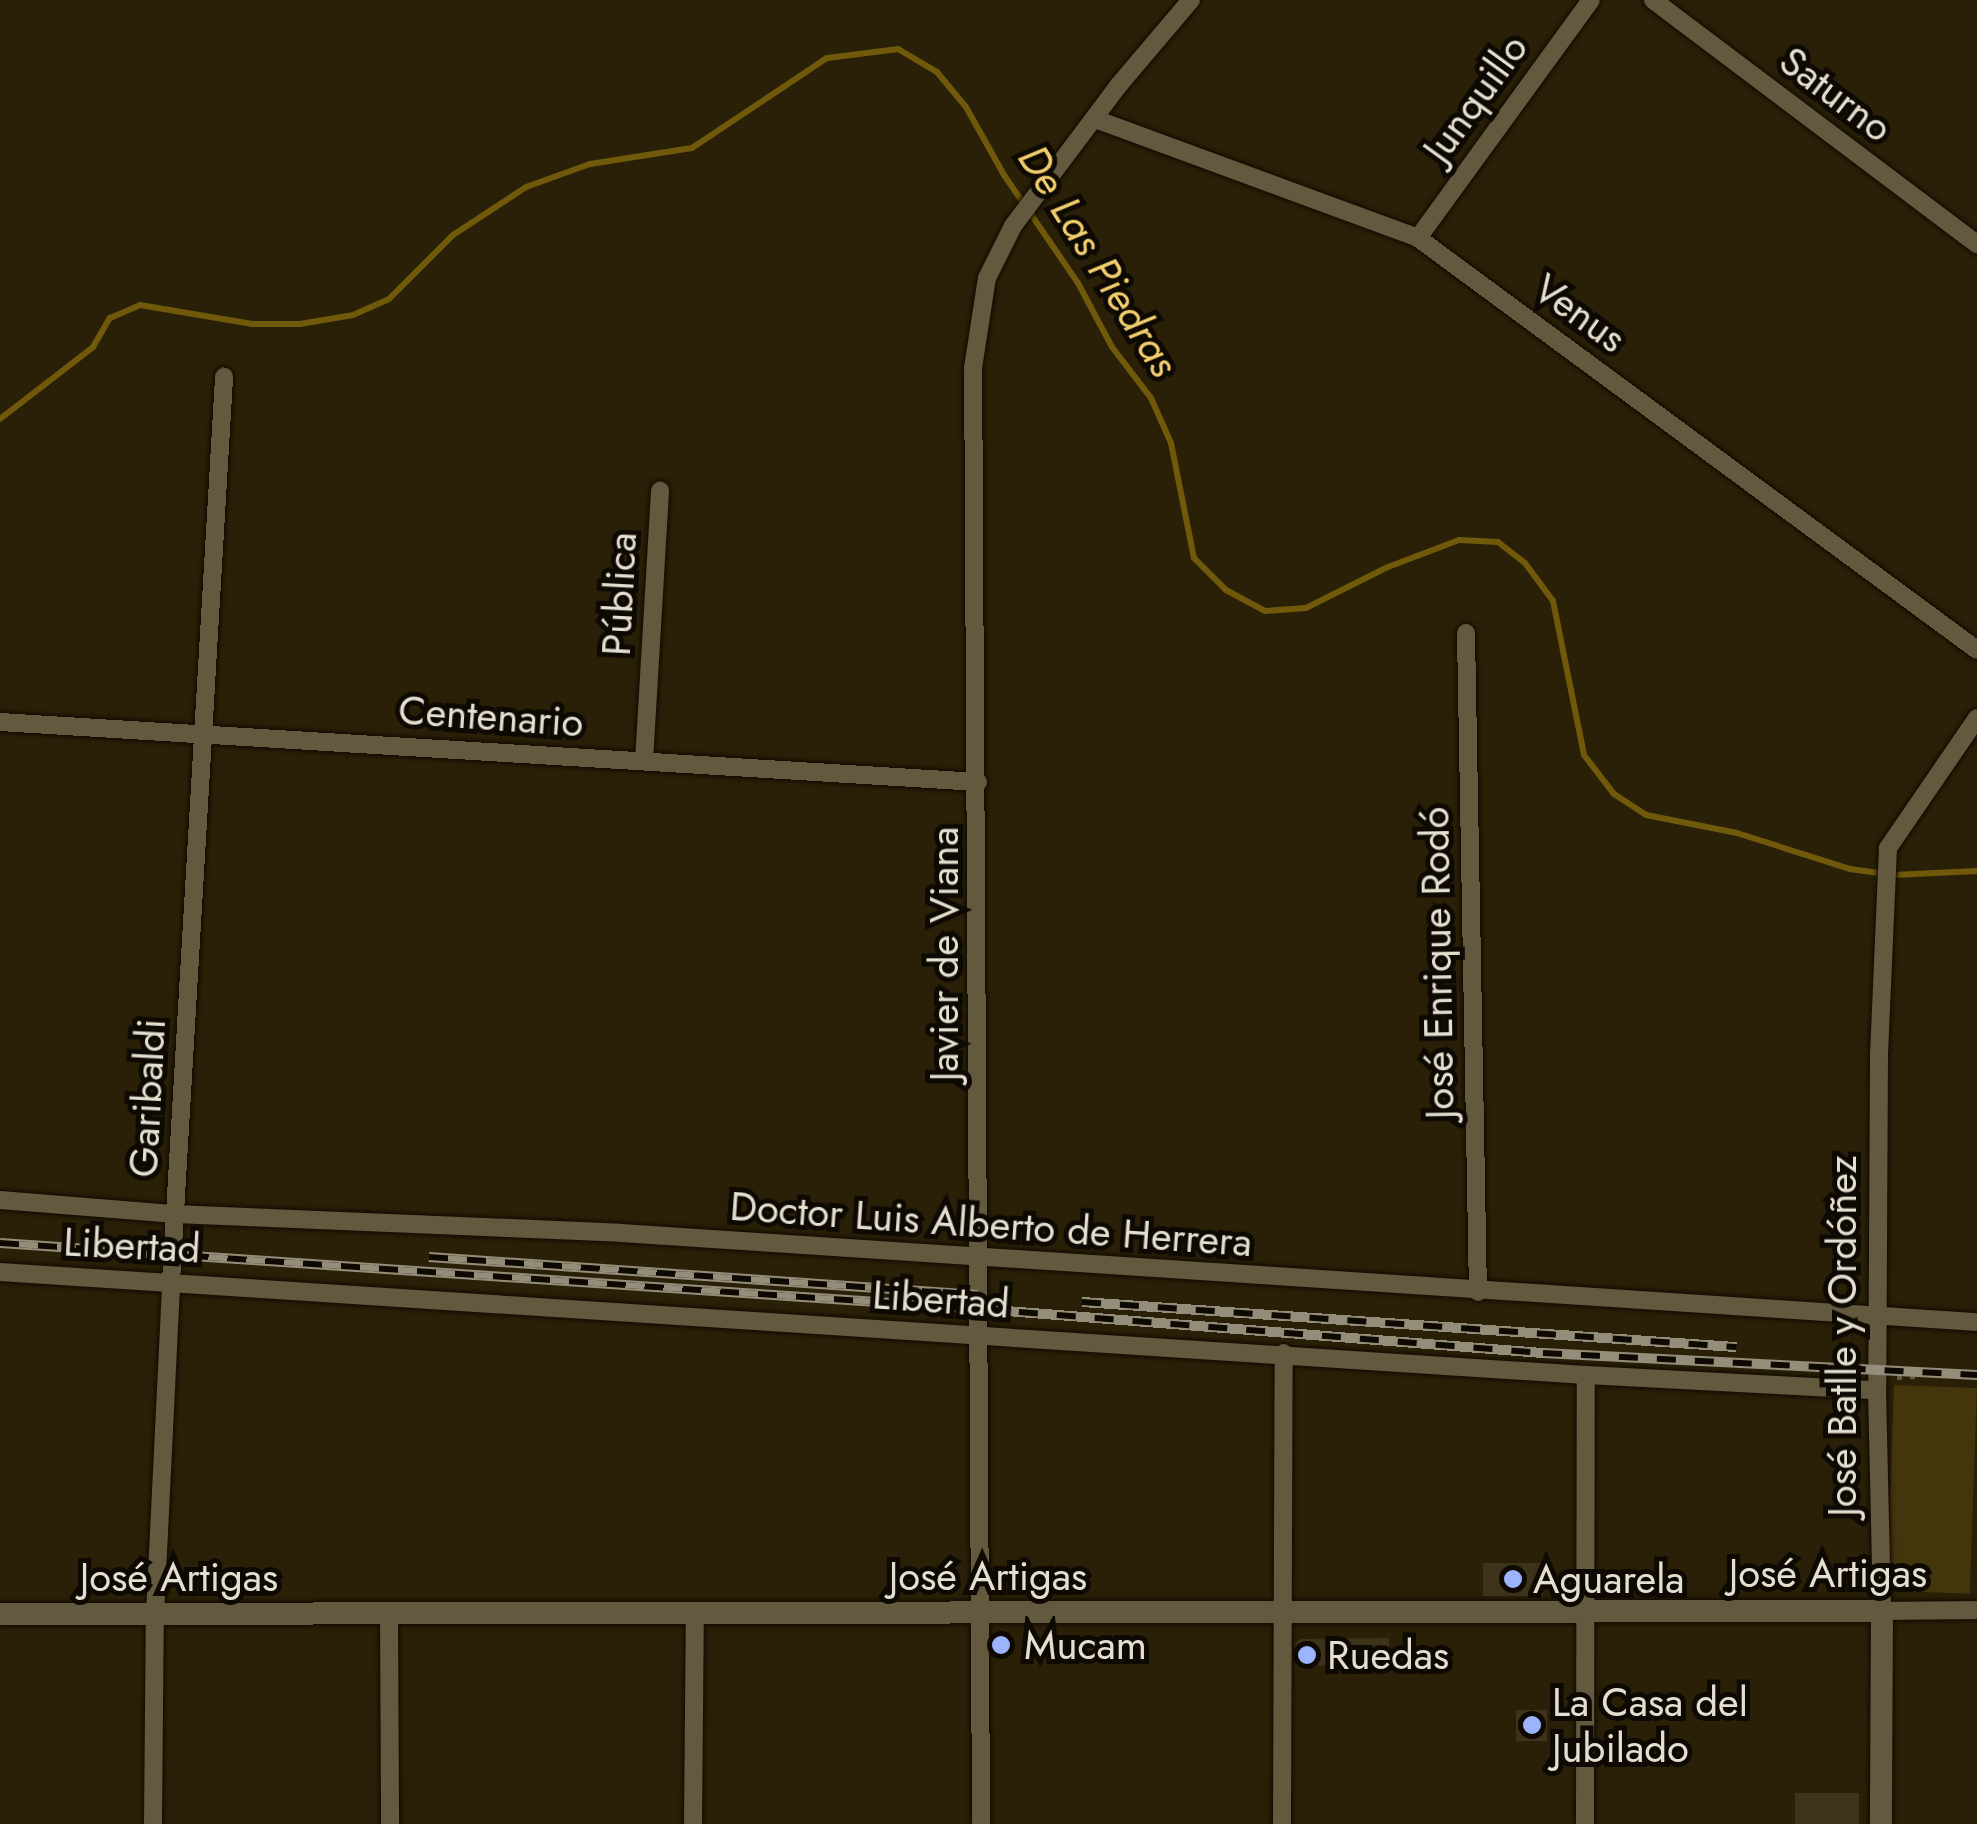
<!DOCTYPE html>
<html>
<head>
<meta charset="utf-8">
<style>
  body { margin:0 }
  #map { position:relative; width:1977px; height:1824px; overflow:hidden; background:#292007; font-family:Jost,sans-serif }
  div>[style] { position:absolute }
  .green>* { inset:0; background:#43350c; transform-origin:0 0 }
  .stream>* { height:6px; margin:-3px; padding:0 3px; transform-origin:3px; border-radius:3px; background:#70590a }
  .building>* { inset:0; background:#3d331b; transform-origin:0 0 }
  .path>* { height:4px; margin-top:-2px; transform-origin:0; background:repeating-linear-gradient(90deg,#625a45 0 5px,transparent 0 13px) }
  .roads { filter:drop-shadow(0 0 2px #110900) drop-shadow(0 0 2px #110900) }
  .minor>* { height:18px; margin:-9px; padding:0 9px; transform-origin:9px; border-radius:9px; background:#63593f }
  .tertiary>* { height:22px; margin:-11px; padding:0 11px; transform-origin:11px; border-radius:11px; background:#63593f }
  .rail>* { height:10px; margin-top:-5px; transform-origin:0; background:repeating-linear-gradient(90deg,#0e0a03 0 19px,#948d7a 0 38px); box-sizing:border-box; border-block:2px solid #948d7a }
  .dots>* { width:28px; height:28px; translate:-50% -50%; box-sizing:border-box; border:5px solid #0e0a03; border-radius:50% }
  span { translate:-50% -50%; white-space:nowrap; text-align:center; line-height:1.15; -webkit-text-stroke:10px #0e0a03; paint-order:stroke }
  .street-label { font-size:40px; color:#e5dfd1 }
  .poi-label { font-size:40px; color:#e5dfd1 }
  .left { translate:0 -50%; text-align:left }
  .water-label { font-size:42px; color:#f1ce6d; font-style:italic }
</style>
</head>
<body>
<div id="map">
  <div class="green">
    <div style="left:1894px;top:1385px;width:83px;height:206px;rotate:2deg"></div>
  </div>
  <div class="stream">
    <div style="left:0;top:419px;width:118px;rotate:-37.7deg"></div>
    <div style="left:93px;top:347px;width:34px;rotate:-60deg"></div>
    <div style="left:110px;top:318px;width:33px;rotate:-23deg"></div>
    <div style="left:140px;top:305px;width:114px;rotate:9.6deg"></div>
    <div style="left:252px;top:324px;width:48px"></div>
    <div style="left:300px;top:324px;width:54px;rotate:-9.6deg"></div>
    <div style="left:353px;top:315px;width:39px;rotate:-24deg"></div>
    <div style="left:389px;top:299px;width:91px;rotate:-45deg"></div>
    <div style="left:453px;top:235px;width:87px;rotate:-33.3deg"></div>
    <div style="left:526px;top:187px;width:68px;rotate:-19.8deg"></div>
    <div style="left:590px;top:164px;width:103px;rotate:-8.9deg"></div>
    <div style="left:692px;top:148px;width:162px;rotate:-33.7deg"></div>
    <div style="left:827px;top:58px;width:72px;rotate:-7.2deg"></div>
    <div style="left:898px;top:49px;width:45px;rotate:30.5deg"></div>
    <div style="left:937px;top:72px;width:45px;rotate:50.4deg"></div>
    <div style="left:966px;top:107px;width:78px;rotate:60.8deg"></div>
    <div style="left:1004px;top:175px;width:131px;rotate:55.6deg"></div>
    <div style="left:1078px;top:283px;width:72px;rotate:62deg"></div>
    <div style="left:1112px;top:347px;width:64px;rotate:52.6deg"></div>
    <div style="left:1151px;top:398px;width:49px;rotate:66deg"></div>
    <div style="left:1171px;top:443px;width:117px;rotate:78.7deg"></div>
    <div style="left:1194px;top:558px;width:45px;rotate:45deg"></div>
    <div style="left:1226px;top:590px;width:44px;rotate:28.3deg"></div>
    <div style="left:1265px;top:611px;width:41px;rotate:-4.2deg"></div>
    <div style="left:1306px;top:608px;width:92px;rotate:-26.6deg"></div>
    <div style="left:1388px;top:567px;width:76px;rotate:-20.8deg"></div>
    <div style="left:1459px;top:540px;width:39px;rotate:3deg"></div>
    <div style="left:1498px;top:542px;width:34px;rotate:38deg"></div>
    <div style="left:1525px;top:563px;width:47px;rotate:53.6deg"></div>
    <div style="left:1553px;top:601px;width:157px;rotate:78.6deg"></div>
    <div style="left:1584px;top:755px;width:49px;rotate:52.4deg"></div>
    <div style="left:1614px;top:794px;width:38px;rotate:33deg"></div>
    <div style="left:1646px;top:815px;width:93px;rotate:11.2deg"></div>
    <div style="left:1737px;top:833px;width:119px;rotate:17.7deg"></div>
    <div style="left:1850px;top:869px;width:44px;rotate:7.8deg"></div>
    <div style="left:1894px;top:875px;width:83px;rotate:-2.8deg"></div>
  </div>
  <div class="building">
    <div style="left:1483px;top:1563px;width:60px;height:33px"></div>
    <div style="clip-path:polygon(1389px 1638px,1389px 1666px,1295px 1665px,1295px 1644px,1301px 1639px)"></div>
    <div style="left:1516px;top:1710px;width:31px;height:31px"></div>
    <div style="left:1795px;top:1793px;width:64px;height:31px"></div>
  </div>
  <div class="path">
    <div style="left:1897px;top:1378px;width:19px;rotate:-3deg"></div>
  </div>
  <div class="roads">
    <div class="minor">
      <div style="left:1653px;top:0;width:406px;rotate:37deg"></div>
      <div style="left:1095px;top:119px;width:344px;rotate:20.2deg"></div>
      <div style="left:1418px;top:238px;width:694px;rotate:36.39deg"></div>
      <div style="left:1418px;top:238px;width:294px;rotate:-54deg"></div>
      <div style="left:1466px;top:633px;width:659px;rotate:88.96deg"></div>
      <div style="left:1977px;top:718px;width:158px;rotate:124.4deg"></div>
      <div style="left:1888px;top:848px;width:207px;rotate:92.5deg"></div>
      <div style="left:1879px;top:1055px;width:335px;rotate:90.3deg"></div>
      <div style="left:1877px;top:1390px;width:221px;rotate:88.7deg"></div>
      <div style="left:1882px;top:1611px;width:95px;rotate:-0.6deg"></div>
      <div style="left:0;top:722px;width:980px;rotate:3.51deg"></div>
      <div style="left:644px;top:761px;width:271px;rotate:-86.6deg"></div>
      <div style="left:0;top:1200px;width:176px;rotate:4.6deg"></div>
      <div style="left:175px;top:1214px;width:446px;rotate:2.4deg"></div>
      <div style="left:621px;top:1233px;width:1359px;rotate:3.76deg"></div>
      <div style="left:0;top:1272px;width:1589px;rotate:3.72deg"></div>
      <div style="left:1586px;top:1375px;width:291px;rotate:3deg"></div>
      <div style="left:389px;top:1615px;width:209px;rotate:89.7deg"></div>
      <div style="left:153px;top:1824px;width:210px;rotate:-89.5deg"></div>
      <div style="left:155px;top:1614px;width:333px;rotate:-87.2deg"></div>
      <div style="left:171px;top:1281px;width:906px;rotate:-86.64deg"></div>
      <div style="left:693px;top:1824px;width:209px;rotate:-89.5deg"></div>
      <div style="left:981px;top:1824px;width:1456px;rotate:-90.31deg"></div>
      <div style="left:973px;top:368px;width:91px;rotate:-81.2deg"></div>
      <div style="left:987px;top:278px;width:58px;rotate:-63.4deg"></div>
      <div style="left:1013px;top:226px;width:175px;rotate:-53.1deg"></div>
      <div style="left:1118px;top:86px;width:113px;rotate:-49.7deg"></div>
      <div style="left:1282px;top:1824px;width:471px;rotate:-89.8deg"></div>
      <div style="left:1585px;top:1824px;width:449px;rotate:-89.9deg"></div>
    </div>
    <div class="tertiary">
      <div style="left:0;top:1614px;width:1882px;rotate:-0.09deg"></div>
      <div style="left:1882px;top:1611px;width:213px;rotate:90.3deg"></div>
    </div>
  </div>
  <div class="rail">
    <div style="left:0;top:1243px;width:983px;rotate:3.85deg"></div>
    <div style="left:981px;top:1309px;width:564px;rotate:4.48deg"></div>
    <div style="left:1543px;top:1353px;width:435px;rotate:2.9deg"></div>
    <div style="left:429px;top:1257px;width:550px;rotate:3.96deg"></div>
    <div style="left:1082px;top:1302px;width:656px;rotate:3.94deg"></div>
  </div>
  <div class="dots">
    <div style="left:1513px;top:1579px;background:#9cb4fd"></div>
    <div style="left:1001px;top:1645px;background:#9cb4fd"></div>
    <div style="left:1307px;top:1655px;background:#9cb4fd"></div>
    <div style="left:1532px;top:1725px;background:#9cb4fd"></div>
  </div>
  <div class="street-label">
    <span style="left:1836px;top:94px;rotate:37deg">Saturno</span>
    <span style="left:1475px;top:98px;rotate:-54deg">Junquillo</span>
    <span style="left:1580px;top:313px;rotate:36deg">Venus</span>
    <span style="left:619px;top:594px;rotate:-87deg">Pública</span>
    <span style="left:491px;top:716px;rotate:4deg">Centenario</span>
    <span style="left:944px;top:954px;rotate:-90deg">Javier de Viana</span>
    <span style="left:1437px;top:963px;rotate:-91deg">José Enrique Rodó</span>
    <span style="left:147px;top:1098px;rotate:-87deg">Garibaldi</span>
    <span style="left:991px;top:1224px;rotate:4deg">Doctor Luis Alberto de Herrera</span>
    <span style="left:132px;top:1245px;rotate:3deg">Libertad</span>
    <span style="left:941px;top:1299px;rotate:4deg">Libertad</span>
    <span style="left:1842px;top:1336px;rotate:-90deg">José Batlle y Ordóñez</span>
    <span style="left:1828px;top:1573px">José Artigas</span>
    <span style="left:988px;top:1576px">José Artigas</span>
    <span style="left:179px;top:1577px">José Artigas</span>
  </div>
  <div class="poi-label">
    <span class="left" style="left:1533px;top:1579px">Aguarela</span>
    <span class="left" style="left:1024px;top:1645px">Mucam</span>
    <span class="left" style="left:1327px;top:1655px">Ruedas</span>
    <span class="left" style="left:1552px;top:1725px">La Casa del<br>Jubilado</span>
  </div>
  <div class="water-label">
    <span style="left:1098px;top:261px;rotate:58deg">De Las Piedras</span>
  </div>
</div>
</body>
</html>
